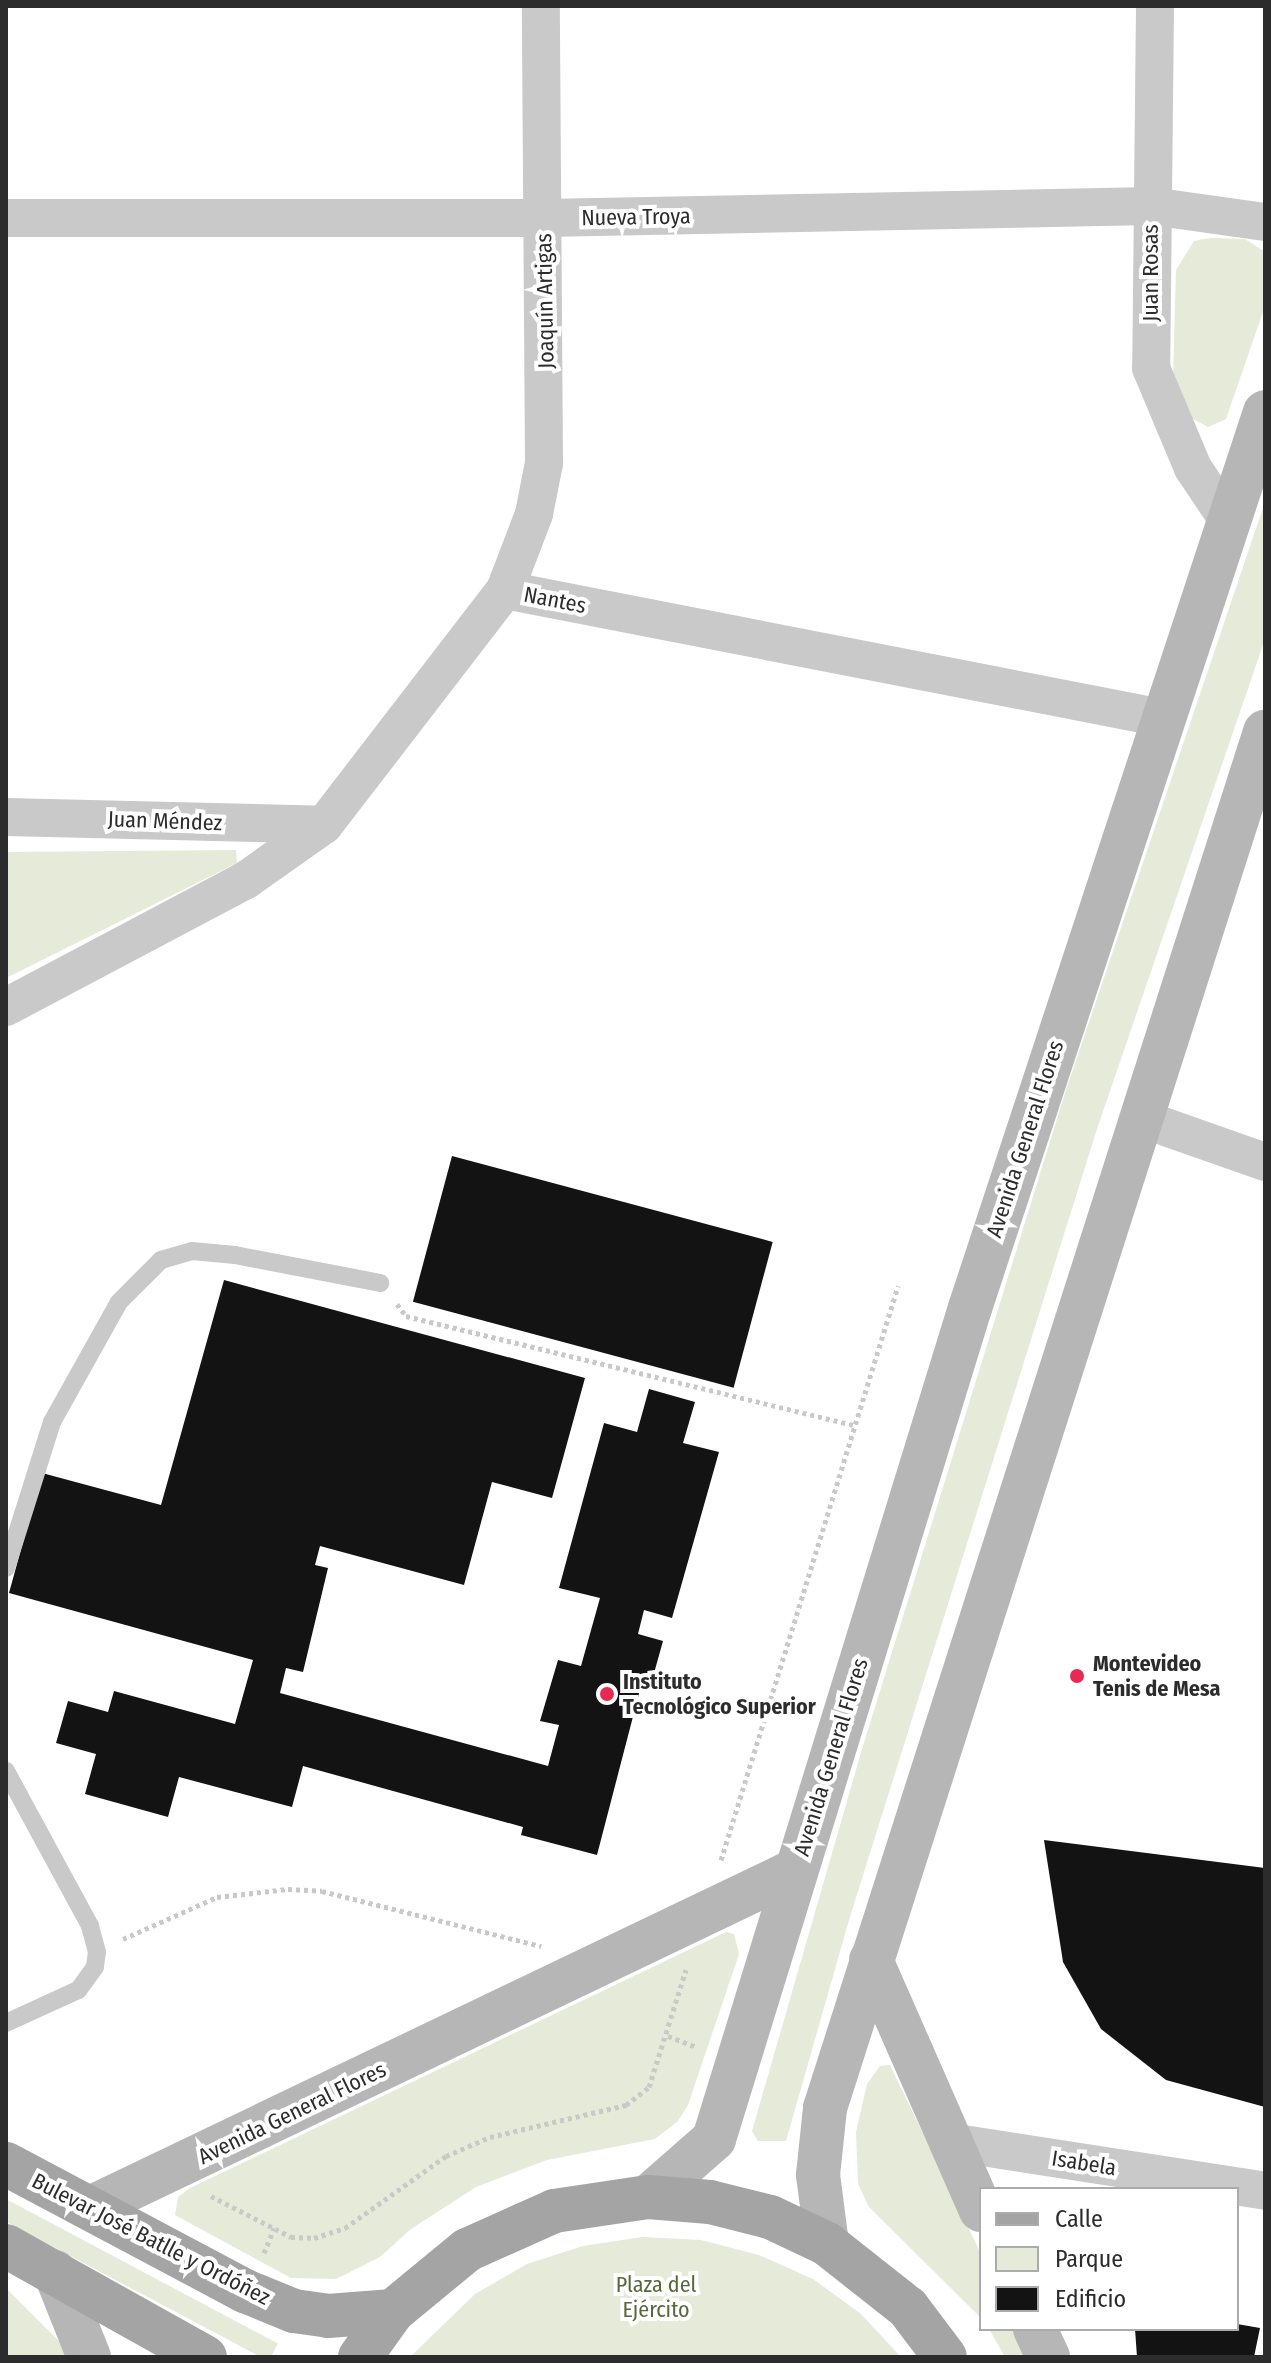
<!DOCTYPE html>
<html>
<head>
<meta charset="utf-8">
<style>
  body { margin:0 }
  #map { position:relative; width:1271px; height:2363px; overflow:hidden; background:#fff; font-family:"Fira Sans Condensed",sans-serif }
  div>[style] { position:absolute }
  .green>* { inset:0; background:#e5ead9; transform-origin:0 0 }
  .building>* { inset:0; background:#131313; transform-origin:0 0 }
  .path>* { height:5px; margin-top:-2.5px; transform-origin:0; background:repeating-linear-gradient(90deg,#c9c9c9 0 4px,transparent 0 8px) }
  .service>* { height:18px; margin:-9px; padding:0 9px; transform-origin:9px; border-radius:9px; background:#c9c9c9 }
  .minor>* { height:38px; margin:-19px; padding:0 19px; transform-origin:19px; border-radius:19px; background:#c9c9c9 }
  .secondary>* { height:44px; margin:-22px; padding:0 22px; transform-origin:22px; border-radius:22px; background:#b6b6b6 }
  .primary>* { height:44px; margin:-22px; padding:0 22px; transform-origin:22px; border-radius:22px; background:#a4a4a4 }
  .dots>* { width:22px; height:22px; translate:-50% -50%; box-sizing:border-box; border:4px solid #fff; border-radius:50% }
  span { translate:-50% -50%; white-space:nowrap; text-align:center; line-height:1.15; -webkit-text-stroke:8px #fff; paint-order:stroke }
  .street-label { font-size:22px; color:#2c2c2c }
  .poi-label { font-size:22px; color:#2c2c2c; font-weight:700 }
  .left { translate:0 -50%; text-align:left }
  .park-label { font-size:22px; color:#566839 }
  .frame { position:absolute; inset:0; border:8px solid #2c2c2c; pointer-events:none }
  .legend { position:absolute; left:979px; top:2187px; width:260px; height:144px; box-sizing:border-box; background:#fff; border:2px solid #ababab; margin:0; padding:10px 14px; list-style:none; font-size:24px; color:#2c2c2c }
  .legend li { display:flex; align-items:center; gap:16px; height:40px }
  .legend b { width:40px; border:2px solid #ababab }
</style>
</head>
<body>
<div id="map">
  <div class="green">
    <div style="clip-path:polygon(1211px 238px,1245px 239px,1265px 252px,1265px 306px,1226px 419px,1208px 427px,1184px 414px,1173px 379px,1176px 270px,1194px 241px)"></div>
    <div style="clip-path:polygon(1265px 502px,1265px 639px,1097px 1129px,849px 1920px,786px 2141px,758px 2141px,752px 2131px,862px 1749px,1065px 1093px)"></div>
    <div style="clip-path:polygon(236px 850px,237px 863px,6px 978px,6px 852px)"></div>
    <div style="clip-path:polygon(726px 1932px,734px 1934px,739px 1954px,688px 2105px,678px 2121px,655px 2139px,547px 2160px,476px 2187px,411px 2229px,380px 2257px,336px 2279px,291px 2278px,175px 2215px,178px 2197px,190px 2188px)"></div>
    <div style="clip-path:polygon(890px 2065px,981px 2254px,981px 2318px,869px 2207px,858px 2184px,856px 2132px,867px 2084px,880px 2066px)"></div>
    <div style="left:6px;top:2199px;width:308px;height:20px;rotate:28deg"></div>
    <div style="clip-path:polygon(642px 2237px,701px 2240px,759px 2255px,813px 2279px,861px 2314px,901px 2357px,410px 2357px,475px 2294px,527px 2264px,583px 2246px)"></div>
    <div style="clip-path:polygon(6px 2288px,66px 2348px,69px 2357px,6px 2355px)"></div>
    <div style="clip-path:polygon(989px 2329px,1015px 2329px,1028px 2357px,1005px 2357px)"></div>
  </div>
  <div class="building">
    <div style="left:452px;top:1156px;width:332px;height:151px;rotate:15deg"></div>
    <div style="clip-path:polygon(224px 1280px,585px 1378px,552px 1498px,492px 1482px,464px 1585px,320px 1546px,315px 1565px,328px 1568px,303px 1672px,286px 1668px,280px 1693px,548px 1766px,559px 1725px,540px 1721px,558px 1660px,581px 1666px,600px 1598px,559px 1588px,604px 1423px,637px 1432px,649px 1389px,695px 1402px,683px 1443px,719px 1452px,672px 1618px,644px 1610px,638px 1634px,663px 1641px,651px 1684px,642px 1682px,597px 1855px,521px 1835px,523px 1827px,303px 1766px,292px 1807px,179px 1777px,168px 1817px,85px 1794px,96px 1754px,56px 1743px,68px 1701px,108px 1712px,114px 1691px,235px 1724px,253px 1660px,9px 1593px,42px 1473px,161px 1505px)"></div>
    <div style="clip-path:polygon(1044px 1840px,1265px 1868px,1265px 2107px,1166px 2080px,1101px 2029px,1063px 1962px)"></div>
    <div style="clip-path:polygon(1237px 2324px,1260px 2328px,1254px 2357px,1137px 2357px,1135px 2329px,1237px 2329px)"></div>
  </div>
  <div class="path">
    <div style="left:397px;top:1304px;width:15px;rotate:53deg"></div>
    <div style="left:406px;top:1316px;width:460px;rotate:13.7deg"></div>
    <div style="left:721px;top:1860px;width:601px;rotate:-72.86deg"></div>
    <div style="left:123px;top:1939px;width:103px;rotate:-24.1deg"></div>
    <div style="left:217px;top:1897px;width:71px;rotate:-6.4deg"></div>
    <div style="left:288px;top:1889px;width:34px;rotate:3deg"></div>
    <div style="left:322px;top:1891px;width:226px;rotate:14.1deg"></div>
    <div style="left:668px;top:2036px;width:31px;rotate:21deg"></div>
    <div style="left:211px;top:2196px;width:90px;rotate:27.1deg"></div>
    <div style="left:291px;top:2237px;width:23px;rotate:2deg"></div>
    <div style="left:314px;top:2238px;width:33px;rotate:-18deg"></div>
    <div style="left:345px;top:2228px;width:124px;rotate:-35.5deg"></div>
    <div style="left:446px;top:2156px;width:48px;rotate:-23.4deg"></div>
    <div style="left:490px;top:2137px;width:140px;rotate:-13.2deg"></div>
    <div style="left:626px;top:2105px;width:29px;rotate:-38deg"></div>
    <div style="left:649px;top:2087px;width:123px;rotate:-72.5deg"></div>
    <div style="left:264px;top:2253px;width:27px;rotate:-68deg"></div>
  </div>
  <div class="service">
    <div style="left:6px;top:1568px;width:153px;rotate:-72.5deg"></div>
    <div style="left:52px;top:1422px;width:137px;rotate:-60.8deg"></div>
    <div style="left:119px;top:1302px;width:59px;rotate:-45deg"></div>
    <div style="left:161px;top:1260px;width:32px;rotate:-16deg"></div>
    <div style="left:192px;top:1251px;width:43px;rotate:5.3deg"></div>
    <div style="left:235px;top:1255px;width:148px;rotate:10.9deg"></div>
    <div style="left:6px;top:1771px;width:176px;rotate:61.5deg"></div>
    <div style="left:90px;top:1926px;width:27px;rotate:75deg"></div>
    <div style="left:97px;top:1952px;width:15px;rotate:98deg"></div>
    <div style="left:95px;top:1967px;width:29px;rotate:126deg"></div>
    <div style="left:78px;top:1990px;width:79px;rotate:155.4deg"></div>
  </div>
  <div class="minor">
    <div style="left:1155px;top:6px;width:362px;rotate:90.6deg"></div>
    <div style="left:1151px;top:368px;width:108px;rotate:67.2deg"></div>
    <div style="left:1193px;top:468px;width:63px;rotate:56.1deg"></div>
    <div style="left:6px;top:218px;width:538px"></div>
    <div style="left:544px;top:218px;width:607px;rotate:-1.13deg"></div>
    <div style="left:1151px;top:206px;width:115px;rotate:8deg"></div>
    <div style="left:505px;top:590px;width:669px;rotate:11.02deg"></div>
    <div style="left:6px;top:817px;width:318px;rotate:1.4deg"></div>
    <div style="left:6px;top:1007px;width:272px;rotate:-27.9deg"></div>
    <div style="left:246px;top:880px;width:95px;rotate:-35.2deg"></div>
    <div style="left:324px;top:825px;width:297px;rotate:-52.4deg"></div>
    <div style="left:505px;top:590px;width:81px;rotate:-69.1deg"></div>
    <div style="left:534px;top:514px;width:52px;rotate:-78.9deg"></div>
    <div style="left:544px;top:463px;width:457px;rotate:-90.4deg"></div>
    <div style="left:1140px;top:1118px;width:133px;rotate:19.4deg"></div>
    <div style="left:950px;top:2142px;width:319px;rotate:8.8deg"></div>
  </div>
  <div class="secondary">
    <div style="left:871px;top:1960px;width:273px;rotate:66.3deg"></div>
    <div style="left:648px;top:2197px;width:88px;rotate:-41.3deg"></div>
    <div style="left:714px;top:2139px;width:870px;rotate:-72.88deg"></div>
    <div style="left:970px;top:1308px;width:943px;rotate:-71.78deg"></div>
    <div style="left:90px;top:2208px;width:783px;rotate:-25.58deg"></div>
    <div style="left:827px;top:2244px;width:70px;rotate:-97.4deg"></div>
    <div style="left:818px;top:2175px;width:67px;rotate:-84deg"></div>
    <div style="left:825px;top:2108px;width:1445px;rotate:-72.27deg"></div>
    <div style="left:55px;top:2272px;width:92px;rotate:68.2deg"></div>
    <div style="left:1035px;top:2329px;width:31px;rotate:65deg"></div>
  </div>
  <div class="primary">
    <div style="left:6px;top:2164px;width:271px;rotate:28deg"></div>
    <div style="left:245px;top:2291px;width:53px;rotate:22.2deg"></div>
    <div style="left:294px;top:2311px;width:34px;rotate:8deg"></div>
    <div style="left:328px;top:2316px;width:65px;rotate:-4.4deg"></div>
    <div style="left:6px;top:2246px;width:228px;rotate:29.2deg"></div>
    <div style="left:360px;top:2357px;width:57px;rotate:-54.3deg"></div>
    <div style="left:393px;top:2311px;width:96px;rotate:-39.5deg"></div>
    <div style="left:467px;top:2250px;width:95px;rotate:-24.1deg"></div>
    <div style="left:554px;top:2211px;width:95px;rotate:-8.5deg"></div>
    <div style="left:648px;top:2197px;width:62px;rotate:4.6deg"></div>
    <div style="left:710px;top:2202px;width:62px;rotate:14deg"></div>
    <div style="left:770px;top:2217px;width:63px;rotate:25.3deg"></div>
    <div style="left:827px;top:2244px;width:103px;rotate:38.3deg"></div>
    <div style="left:908px;top:2308px;width:61px;rotate:52.9deg"></div>
  </div>
  <div class="dots">
    <div style="left:1077px;top:1676px;background:#e72a52"></div>
    <div style="left:607px;top:1694px;background:#e72a52"></div>
  </div>
  <div class="street-label">
    <span style="left:636px;top:217px;rotate:-1deg">Nueva Troya</span>
    <span style="left:1151px;top:273px;rotate:-90deg">Juan Rosas</span>
    <span style="left:545px;top:301px;rotate:-91deg">Joaquín Artigas</span>
    <span style="left:555px;top:600px;rotate:11deg">Nantes</span>
    <span style="left:165px;top:821px;rotate:2deg">Juan Méndez</span>
    <span style="left:1025px;top:1139px;rotate:-72deg">Avenida General Flores</span>
    <span style="left:831px;top:1757px;rotate:-73deg">Avenida General Flores</span>
    <span style="left:292px;top:2113px;rotate:-26deg">Avenida General Flores</span>
    <span style="left:1084px;top:2163px;rotate:9deg">Isabela</span>
    <span style="left:151px;top:2239px;rotate:27deg">Bulevar José Batlle y Ordóñez</span>
  </div>
  <div class="poi-label">
    <span class="left" style="left:1093px;top:1676px">Montevideo<br>Tenis de Mesa</span>
    <span class="left" style="left:623px;top:1694px">Instituto<br>Tecnológico Superior</span>
  </div>
  <div class="park-label">
    <span style="left:656px;top:2297px">Plaza del<br>Ejército</span>
  </div>
  <div class="frame"></div>
  <ul class="legend">
  <li><b style="height:10px;background:#a4a4a4"></b>Calle</li>
  <li><b style="height:22px;background:#e5ead9"></b>Parque</li>
  <li><b style="height:22px;background:#131313"></b>Edificio</li>
  </ul>
</div>
</body>
</html>
